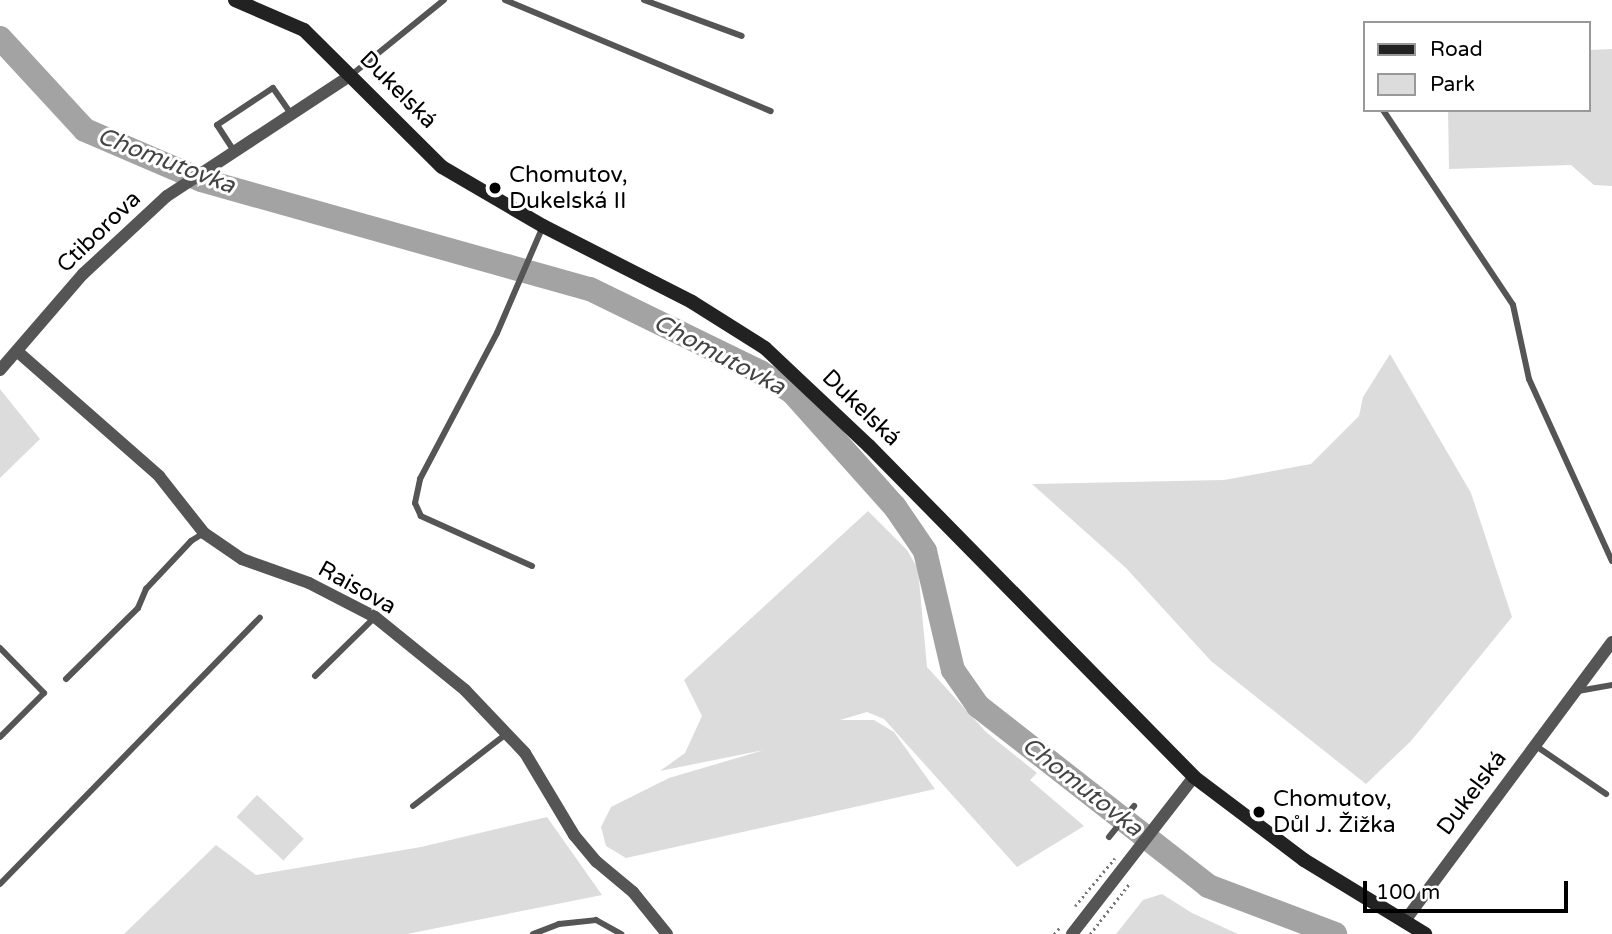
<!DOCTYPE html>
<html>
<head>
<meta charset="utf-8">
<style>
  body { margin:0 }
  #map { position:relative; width:1612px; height:934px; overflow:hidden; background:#fff; font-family:"Varela Round",sans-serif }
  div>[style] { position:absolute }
  .green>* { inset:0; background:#dcdcdc; transform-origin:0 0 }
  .river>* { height:24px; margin:-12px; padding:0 12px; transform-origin:12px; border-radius:12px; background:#a3a3a3 }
  .path>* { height:2.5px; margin-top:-1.25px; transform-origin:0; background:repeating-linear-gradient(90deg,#777 0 2px,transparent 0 5.5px) }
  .lane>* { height:6px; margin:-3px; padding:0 3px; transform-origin:3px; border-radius:3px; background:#555 }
  .street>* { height:12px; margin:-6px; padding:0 6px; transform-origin:6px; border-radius:6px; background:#555 }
  .secondary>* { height:14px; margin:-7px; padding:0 7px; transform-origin:7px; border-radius:7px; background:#222 }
  .dots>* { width:19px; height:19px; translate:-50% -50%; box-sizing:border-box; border:4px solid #fff; border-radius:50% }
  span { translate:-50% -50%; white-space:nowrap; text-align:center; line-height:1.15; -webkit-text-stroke:6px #fff; paint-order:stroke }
  .street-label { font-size:23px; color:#000 }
  .poi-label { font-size:23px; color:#000 }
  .left { translate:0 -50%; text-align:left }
  .water-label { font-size:24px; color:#444; font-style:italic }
  .legend { position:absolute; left:1363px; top:21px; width:228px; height:91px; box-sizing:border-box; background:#fff; border:2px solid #999; margin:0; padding:9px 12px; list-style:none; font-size:21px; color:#000 }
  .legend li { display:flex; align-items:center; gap:14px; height:35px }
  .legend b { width:35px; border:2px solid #999 }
  .scale { position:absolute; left:1363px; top:881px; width:205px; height:32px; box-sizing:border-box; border:4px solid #000; border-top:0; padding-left:9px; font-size:21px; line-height:24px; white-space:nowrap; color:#000; -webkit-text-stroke:5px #fff; paint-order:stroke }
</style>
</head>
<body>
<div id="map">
  <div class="green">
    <div style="clip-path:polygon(1612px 49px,1612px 186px,1594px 185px,1571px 165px,1449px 169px,1448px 110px,1589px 110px,1589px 50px)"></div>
    <div style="clip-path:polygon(1390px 354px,1471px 493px,1512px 617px,1411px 741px,1366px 784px,1211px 661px,1126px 568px,1032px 484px,1224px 480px,1311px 464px,1359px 416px,1363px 397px)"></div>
    <div style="clip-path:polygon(0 389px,40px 439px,0 478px)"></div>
    <div style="clip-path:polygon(868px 511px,907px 550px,918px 569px,927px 667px,986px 732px,1037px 773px,1030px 780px,1084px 826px,1017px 867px,884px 719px,867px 712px,840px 720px,874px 720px,894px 732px,935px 789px,626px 858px,606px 846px,601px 827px,611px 807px,669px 778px,764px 750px,660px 771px,685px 753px,702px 716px,684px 680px)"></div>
    <div style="left:257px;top:795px;width:64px;height:30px;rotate:43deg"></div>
    <div style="clip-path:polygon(547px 817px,602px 895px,407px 934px,124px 934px,216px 845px,256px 875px,421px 847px)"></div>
    <div style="clip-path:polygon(1162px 894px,1192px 913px,1238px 934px,1116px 934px,1143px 900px)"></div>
  </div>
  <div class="river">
    <div style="left:0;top:38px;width:125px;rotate:47.3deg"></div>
    <div style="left:85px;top:130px;width:126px;rotate:23.3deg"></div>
    <div style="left:201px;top:180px;width:404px;rotate:15.7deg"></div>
    <div style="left:590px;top:289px;width:189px;rotate:26deg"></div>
    <div style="left:760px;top:372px;width:39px;rotate:32deg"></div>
    <div style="left:793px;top:393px;width:153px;rotate:48.2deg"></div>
    <div style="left:895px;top:507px;width:53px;rotate:55.7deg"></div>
    <div style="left:925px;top:551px;width:122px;rotate:76.8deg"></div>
    <div style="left:953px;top:670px;width:44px;rotate:55.2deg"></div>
    <div style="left:978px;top:706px;width:292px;rotate:38deg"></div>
    <div style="left:1208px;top:886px;width:136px;rotate:20.7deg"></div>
  </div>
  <div class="path">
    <div style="left:1075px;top:906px;width:62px;rotate:-50.2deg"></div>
    <div style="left:1054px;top:934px;width:11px;rotate:-49deg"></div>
    <div style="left:1090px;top:934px;width:63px;rotate:-52deg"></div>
  </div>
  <div class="lane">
    <div style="left:505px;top:0;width:288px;rotate:22.7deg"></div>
    <div style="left:644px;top:0;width:104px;rotate:20.2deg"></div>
    <div style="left:350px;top:76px;width:121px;rotate:-39deg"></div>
    <div style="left:1383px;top:110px;width:234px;rotate:56.3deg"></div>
    <div style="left:1513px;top:305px;width:76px;rotate:77.8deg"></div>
    <div style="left:1529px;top:379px;width:200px;rotate:65.5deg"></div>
    <div style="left:234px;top:151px;width:31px;rotate:-123deg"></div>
    <div style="left:217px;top:125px;width:67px;rotate:-33.5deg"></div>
    <div style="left:273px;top:88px;width:32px;rotate:55deg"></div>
    <div style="left:532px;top:566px;width:122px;rotate:-155.8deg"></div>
    <div style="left:421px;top:516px;width:14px;rotate:-115deg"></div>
    <div style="left:415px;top:503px;width:25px;rotate:-78deg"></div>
    <div style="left:420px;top:479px;width:165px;rotate:-62.2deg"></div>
    <div style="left:497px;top:333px;width:116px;rotate:-66.7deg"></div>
    <div style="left:0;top:648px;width:63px;rotate:45.6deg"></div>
    <div style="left:44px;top:693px;width:62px;rotate:135deg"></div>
    <div style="left:315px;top:676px;width:84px;rotate:-44.5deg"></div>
    <div style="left:66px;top:679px;width:101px;rotate:-44.6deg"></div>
    <div style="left:138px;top:608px;width:21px;rotate:-67deg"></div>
    <div style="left:146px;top:589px;width:66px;rotate:-46.8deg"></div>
    <div style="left:191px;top:541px;width:15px;rotate:-32deg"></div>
    <div style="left:1578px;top:691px;width:35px;rotate:-10deg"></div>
    <div style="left:1536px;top:746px;width:85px;rotate:34.4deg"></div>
    <div style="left:413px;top:806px;width:118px;rotate:-37.7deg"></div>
    <div style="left:1109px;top:837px;width:40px;rotate:-51deg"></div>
    <div style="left:0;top:884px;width:372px;rotate:-45.7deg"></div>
    <div style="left:533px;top:934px;width:28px;rotate:-21deg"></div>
    <div style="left:559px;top:924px;width:37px;rotate:-6deg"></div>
    <div style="left:596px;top:920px;width:29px;rotate:29deg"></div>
  </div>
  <div class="street">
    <div style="left:18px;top:352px;width:188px;rotate:41.3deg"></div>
    <div style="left:159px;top:476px;width:73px;rotate:51.7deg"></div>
    <div style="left:204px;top:533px;width:46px;rotate:34.4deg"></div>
    <div style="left:242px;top:559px;width:71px;rotate:19.7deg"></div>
    <div style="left:309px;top:583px;width:74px;rotate:27.3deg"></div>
    <div style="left:375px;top:617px;width:116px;rotate:39deg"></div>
    <div style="left:465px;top:690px;width:87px;rotate:46.4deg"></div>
    <div style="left:525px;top:753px;width:96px;rotate:59.1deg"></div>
    <div style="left:574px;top:835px;width:35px;rotate:50deg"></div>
    <div style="left:597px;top:862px;width:47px;rotate:39.8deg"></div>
    <div style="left:633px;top:892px;width:54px;rotate:51deg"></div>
    <div style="left:0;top:370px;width:127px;rotate:-49.2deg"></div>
    <div style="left:83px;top:274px;width:115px;rotate:-42.9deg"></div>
    <div style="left:167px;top:196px;width:219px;rotate:-33.3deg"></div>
    <div style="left:1404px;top:922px;width:349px;rotate:-53.4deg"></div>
    <div style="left:1072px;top:934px;width:199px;rotate:-52.2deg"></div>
  </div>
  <div class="secondary">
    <div style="left:235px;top:0;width:75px;rotate:23.5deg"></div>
    <div style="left:304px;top:30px;width:194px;rotate:44.8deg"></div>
    <div style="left:442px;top:167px;width:117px;rotate:30.3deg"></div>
    <div style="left:543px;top:226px;width:167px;rotate:27deg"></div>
    <div style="left:692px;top:302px;width:86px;rotate:32.2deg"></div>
    <div style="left:765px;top:348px;width:143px;rotate:43.3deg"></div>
    <div style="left:869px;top:446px;width:464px;rotate:45.5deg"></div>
    <div style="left:1194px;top:777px;width:138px;rotate:37deg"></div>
    <div style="left:1304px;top:860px;width:142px;rotate:31.4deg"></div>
  </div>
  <div class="dots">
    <div style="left:495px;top:188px;background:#000"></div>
    <div style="left:1259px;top:812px;background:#000"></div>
  </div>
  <div class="street-label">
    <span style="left:398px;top:90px;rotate:45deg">Dukelská</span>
    <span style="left:99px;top:232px;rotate:-44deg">Ctiborova</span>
    <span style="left:861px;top:408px;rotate:44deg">Dukelská</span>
    <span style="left:357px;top:588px;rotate:29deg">Raisova</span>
    <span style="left:1472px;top:793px;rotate:-53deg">Dukelská</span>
  </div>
  <div class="poi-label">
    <span class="left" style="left:509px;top:188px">Chomutov,<br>Dukelská II</span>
    <span class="left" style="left:1273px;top:812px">Chomutov,<br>Důl J. Žižka</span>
  </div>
  <div class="water-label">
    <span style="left:166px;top:161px;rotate:21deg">Chomutovka</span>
    <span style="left:719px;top:355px;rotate:28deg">Chomutovka</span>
    <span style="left:1082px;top:787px;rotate:38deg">Chomutovka</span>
  </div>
  <ul class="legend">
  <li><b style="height:9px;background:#222"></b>Road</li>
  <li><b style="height:19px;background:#dcdcdc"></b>Park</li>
  </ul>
  <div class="scale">100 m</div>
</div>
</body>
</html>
